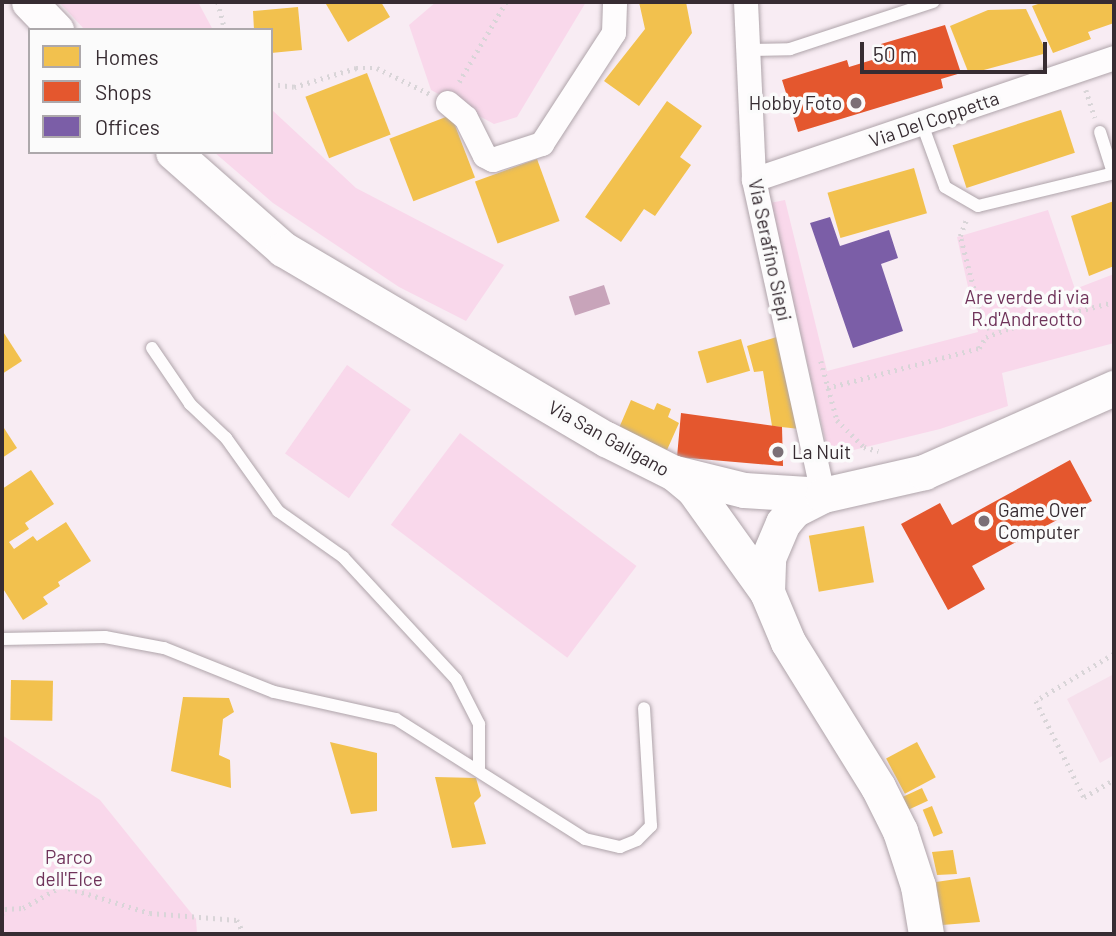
<!DOCTYPE html>
<html>
<head>
<meta charset="utf-8">
<style>
  body { margin:0 }
  #map { position:relative; width:1116px; height:936px; overflow:hidden; background:#f8ecf3; font-family:Barlow,sans-serif }
  div>[style] { position:absolute }
  .built>* { inset:0; background:#f6e0ec }
  .green>* { inset:0; background:#f9d8eb; transform-origin:0 0 }
  .water>* { inset:0; background:#c8a4ba; transform-origin:0 0 }
  .homes>* { inset:0; background:#f2c14e; transform-origin:0 0 }
  .shops>* { inset:0; background:#e4572e }
  .offices>* { inset:0; background:#7b5ea7 }
  .path>* { height:4.5px; margin-top:-2.25px; transform-origin:0; background:repeating-linear-gradient(90deg,#d9d5d8 0 2px,transparent 0 7px) }
  .roads { filter:drop-shadow(0 0 2px #afa4aa) drop-shadow(0 0 2px #afa4aa) }
  .lane>* { height:12px; margin:-6px; padding:0 6px; transform-origin:6px; border-radius:6px; background:#fefcfd }
  .street>* { height:24px; margin:-12px; padding:0 12px; transform-origin:12px; border-radius:12px; background:#fefcfd }
  .secondary>* { height:35px; margin:-17.5px; padding:0 17.5px; transform-origin:17.5px; border-radius:17.5px; background:#fefcfd }
  .dots>* { width:19px; height:19px; translate:-50% -50%; box-sizing:border-box; border:4px solid #fbfbfb; border-radius:50% }
  span { translate:-50% -50%; white-space:nowrap; text-align:center; line-height:1.15; -webkit-text-stroke:7px #fbfbfb; paint-order:stroke }
  .poi-label { font-size:19px; color:#372c32 }
  .right { translate:-100% -50%; text-align:right }
  .left { translate:0 -50%; text-align:left }
  .street-label { font-size:19px; color:#372c32 }
  .park-label { font-size:19px; color:#6f335a }
  .frame { position:absolute; inset:0; border:4px solid #372c32; pointer-events:none }
  .legend { position:absolute; left:28px; top:28px; width:245px; height:126px; box-sizing:border-box; background:#fbfbfb; border:2px solid #ada8ab; margin:0; padding:9px 12px; list-style:none; font-size:21px; color:#372c32 }
  .legend li { display:flex; align-items:center; gap:14px; height:35px }
  .legend b { width:35px; border:2px solid #ada8ab }
  .scale { position:absolute; left:860px; top:42px; width:187px; height:32px; box-sizing:border-box; border:4px solid #372c32; border-top:0; padding-left:9px; font-size:21px; line-height:24px; white-space:nowrap; color:#372c32; -webkit-text-stroke:5px #fbfbfb; paint-order:stroke }
</style>
</head>
<body>
<div id="map">
  <div class="built">
    <div style="clip-path:polygon(1114px 674px,1114px 755px,1100px 763px,1067px 699px)"></div>
  </div>
  <div class="green">
    <div style="clip-path:polygon(59px 2px,198px 2px,213px 30px,85px 30px)"></div>
    <div style="clip-path:polygon(436px 2px,586px 2px,517px 117px,494px 124px,431px 90px,409px 25px)"></div>
    <div style="clip-path:polygon(271px 109px,356px 188px,504px 265px,466px 321px,399px 287px,273px 203px,214px 152px,271px 152px)"></div>
    <div style="clip-path:polygon(785px 200px,827px 371px,978px 332px,957px 237px,1048px 210px,1075px 289px,1114px 274px,1114px 343px,1002px 373px,1008px 406px,940px 429px,829px 456px,770px 203px)"></div>
    <div style="left:347px;top:365px;width:78px;height:108px;rotate:35deg"></div>
    <div style="left:460px;top:433px;width:221px;height:115px;rotate:37deg"></div>
    <div style="clip-path:polygon(2px 735px,100px 800px,196px 919px,197px 934px,2px 934px)"></div>
  </div>
  <div class="water">
    <div style="left:604px;top:285px;width:20px;height:37px;rotate:72deg"></div>
  </div>
  <div class="homes">
    <div style="clip-path:polygon(330px 2px,381px 2px,390px 17px,348px 42px,326px 4px)"></div>
    <div style="clip-path:polygon(639px 2px,686px 2px,692px 33px,639px 106px,604px 81px,645px 29px)"></div>
    <div style="clip-path:polygon(1044px 2px,1114px 2px,1114px 23px,1088px 32px,1091px 39px,1053px 53px,1032px 6px)"></div>
    <div style="clip-path:polygon(298px 7px,302px 50px,271px 53px,271px 30px,254px 30px,253px 11px)"></div>
    <div style="clip-path:polygon(1026px 9px,1047px 53px,969px 74px,950px 26px,988px 10px)"></div>
    <div style="left:367px;top:73px;width:66px;height:66px;rotate:69deg"></div>
    <div style="clip-path:polygon(667px 101px,702px 126px,680px 157px,691px 165px,655px 216px,644px 209px,621px 242px,585px 217px)"></div>
    <div style="left:1061px;top:110px;width:45px;height:114px;rotate:72deg"></div>
    <div style="left:451px;top:115px;width:67px;height:66px;rotate:69deg"></div>
    <div style="left:537px;top:159px;width:66px;height:66px;rotate:70deg"></div>
    <div style="left:914px;top:168px;width:47px;height:90px;rotate:74deg"></div>
    <div style="clip-path:polygon(1114px 201px,1114px 266px,1089px 276px,1071px 216px)"></div>
    <div style="clip-path:polygon(2px 330px,22px 361px,2px 374px)"></div>
    <div style="clip-path:polygon(780px 336px,800px 429px,772px 426px,763px 371px,754px 372px,747px 346px)"></div>
    <div style="left:741px;top:339px;width:33px;height:45px;rotate:74deg"></div>
    <div style="clip-path:polygon(631px 400px,654px 410px,657px 403px,671px 409px,668px 417px,679px 423px,667px 450px,619px 428px)"></div>
    <div style="clip-path:polygon(2px 425px,17px 448px,2px 458px)"></div>
    <div style="clip-path:polygon(31px 470px,54px 504px,25px 523px,29px 529px,9px 542px,14px 549px,33px 536px,37px 541px,66px 522px,91px 561px,58px 582px,60px 586px,43px 597px,48px 604px,23px 620px,2px 587px,2px 489px)"></div>
    <div style="left:864px;top:526px;width:57px;height:56px;rotate:80deg"></div>
    <div style="left:11px;top:680px;width:42px;height:40px;rotate:1deg"></div>
    <div style="clip-path:polygon(183px 697px,229px 698px,234px 712px,223px 719px,219px 755px,230px 760px,231px 788px,171px 771px)"></div>
    <div style="clip-path:polygon(330px 742px,377px 753px,377px 811px,351px 814px)"></div>
    <div style="left:917px;top:742px;width:40px;height:35px;rotate:62deg"></div>
    <div style="clip-path:polygon(435px 777px,476px 778px,481px 796px,474px 803px,486px 844px,452px 848px)"></div>
    <div style="left:922px;top:788px;width:14px;height:21px;rotate:65deg"></div>
    <div style="left:932px;top:806px;width:29px;height:10px;rotate:68deg"></div>
    <div style="clip-path:polygon(953px 850px,957px 874px,937px 875px,932px 852px)"></div>
    <div style="clip-path:polygon(970px 877px,980px 922px,942px 925px,936px 882px)"></div>
  </div>
  <div class="shops">
    <div style="clip-path:polygon(945px 25px,961px 73px,941px 79px,943px 88px,798px 132px,782px 80px,847px 60px,849px 67px,885px 56px,881px 44px)"></div>
    <div style="clip-path:polygon(681px 413px,782px 427px,783px 466px,677px 457px)"></div>
    <div style="clip-path:polygon(1070px 460px,1092px 501px,972px 566px,985px 589px,948px 610px,901px 524px,940px 503px,952px 525px)"></div>
  </div>
  <div class="offices">
    <div style="clip-path:polygon(830px 217px,840px 246px,889px 230px,898px 258px,881px 264px,903px 331px,853px 348px,810px 223px)"></div>
  </div>
  <div class="path">
    <div style="left:218px;top:2px;width:29px;rotate:76deg"></div>
    <div style="left:459px;top:82px;width:93px;rotate:-59.6deg"></div>
    <div style="left:271px;top:84px;width:23px;rotate:7deg"></div>
    <div style="left:294px;top:87px;width:65px;rotate:-17deg"></div>
    <div style="left:356px;top:68px;width:21px"></div>
    <div style="left:377px;top:68px;width:59px;rotate:26.1deg"></div>
    <div style="left:1086px;top:90px;width:29px;rotate:72deg"></div>
    <div style="left:1011px;top:328px;width:106px;rotate:-14.2deg"></div>
    <div style="left:821px;top:361px;width:61px;rotate:74.8deg"></div>
    <div style="left:837px;top:420px;width:38px;rotate:45deg"></div>
    <div style="left:864px;top:447px;width:15px;rotate:16deg"></div>
    <div style="left:827px;top:388px;width:157px;rotate:-14.7deg"></div>
    <div style="left:979px;top:348px;width:13px;rotate:-58deg"></div>
    <div style="left:986px;top:337px;width:27px;rotate:-20deg"></div>
    <div style="left:1011px;top:328px;width:6px;rotate:-108deg"></div>
    <div style="left:1009px;top:322px;width:26px;rotate:164deg"></div>
    <div style="left:984px;top:329px;width:96px;rotate:-104.5deg"></div>
    <div style="left:960px;top:236px;width:19px;rotate:-69deg"></div>
    <div style="left:1114px;top:654px;width:91px;rotate:148.9deg"></div>
    <div style="left:1036px;top:701px;width:107px;rotate:63.4deg"></div>
    <div style="left:1084px;top:797px;width:34px;rotate:-30deg"></div>
    <div style="left:2px;top:907px;width:10px;rotate:90deg"></div>
    <div style="left:5px;top:909px;width:18px;rotate:-3deg"></div>
    <div style="left:23px;top:908px;width:45px;rotate:-29.4deg"></div>
    <div style="left:62px;top:886px;width:92px;rotate:17.1deg"></div>
    <div style="left:150px;top:913px;width:87px;rotate:4.6deg"></div>
    <div style="left:237px;top:920px;width:16px;rotate:63deg"></div>
  </div>
  <div class="roads">
    <div class="lane">
      <div style="left:751px;top:50px;width:39px;rotate:-1deg"></div>
      <div style="left:790px;top:49px;width:151px;rotate:-18.2deg"></div>
      <div style="left:922px;top:124px;width:67px;rotate:69.9deg"></div>
      <div style="left:945px;top:187px;width:38px;rotate:30deg"></div>
      <div style="left:978px;top:206px;width:140px;rotate:-13.6deg"></div>
      <div style="left:1100px;top:132px;width:43px;rotate:72.4deg"></div>
      <div style="left:152px;top:348px;width:68px;rotate:55.8deg"></div>
      <div style="left:190px;top:404px;width:50px;rotate:43.4deg"></div>
      <div style="left:226px;top:438px;width:90px;rotate:54.5deg"></div>
      <div style="left:278px;top:511px;width:80px;rotate:35.3deg"></div>
      <div style="left:343px;top:557px;width:166px;rotate:47.2deg"></div>
      <div style="left:456px;top:679px;width:51px;rotate:62.9deg"></div>
      <div style="left:479px;top:724px;width:44px;rotate:90deg"></div>
      <div style="left:2px;top:639px;width:103px;rotate:-1.1deg"></div>
      <div style="left:105px;top:637px;width:60px;rotate:10.6deg"></div>
      <div style="left:164px;top:648px;width:118px;rotate:21.8deg"></div>
      <div style="left:274px;top:692px;width:125px;rotate:12.5deg"></div>
      <div style="left:396px;top:719px;width:224px;rotate:32.4deg"></div>
      <div style="left:585px;top:839px;width:36px;rotate:13deg"></div>
      <div style="left:620px;top:847px;width:18px;rotate:-22deg"></div>
      <div style="left:637px;top:840px;width:20px;rotate:-45deg"></div>
      <div style="left:651px;top:826px;width:118px;rotate:-93.4deg"></div>
    </div>
    <div class="street">
      <div style="left:746px;top:2px;width:178px;rotate:87.4deg"></div>
      <div style="left:754px;top:180px;width:322px;rotate:77.6deg"></div>
      <div style="left:448px;top:103px;width:23px;rotate:40deg"></div>
      <div style="left:466px;top:118px;width:42px;rotate:63.4deg"></div>
      <div style="left:485px;top:156px;width:9px;rotate:27deg"></div>
      <div style="left:493px;top:160px;width:52px;rotate:-18.1deg"></div>
      <div style="left:542px;top:144px;width:132px;rotate:-57deg"></div>
      <div style="left:614px;top:33px;width:31px;rotate:-88deg"></div>
      <div style="left:754px;top:180px;width:380px;rotate:-18.7deg"></div>
    </div>
    <div class="secondary">
      <div style="left:29px;top:2px;width:39px;rotate:46deg"></div>
      <div style="left:173px;top:152px;width:147px;rotate:41.4deg"></div>
      <div style="left:283px;top:249px;width:375px;rotate:30.5deg"></div>
      <div style="left:606px;top:439px;width:76px;rotate:26.6deg"></div>
      <div style="left:674px;top:473px;width:26px;rotate:40deg"></div>
      <div style="left:694px;top:490px;width:125px;rotate:54.4deg"></div>
      <div style="left:767px;top:592px;width:54px;rotate:67.2deg"></div>
      <div style="left:788px;top:642px;width:171px;rotate:58.2deg"></div>
      <div style="left:878px;top:787px;width:49px;rotate:63.4deg"></div>
      <div style="left:900px;top:831px;width:58px;rotate:71.9deg"></div>
      <div style="left:918px;top:886px;width:49px;rotate:80.5deg"></div>
      <div style="left:675px;top:473px;width:71px;rotate:13.8deg"></div>
      <div style="left:744px;top:490px;width:79px;rotate:3.6deg"></div>
      <div style="left:767px;top:592px;width:34px;rotate:-88deg"></div>
      <div style="left:768px;top:558px;width:38px;rotate:-67deg"></div>
      <div style="left:783px;top:523px;width:17px;rotate:-50deg"></div>
      <div style="left:794px;top:510px;width:33px;rotate:-27deg"></div>
      <div style="left:823px;top:495px;width:104px;rotate:-12.8deg"></div>
      <div style="left:924px;top:472px;width:208px;rotate:-23.9deg"></div>
    </div>
  </div>
  <div class="dots">
    <div style="left:856px;top:103px;background:#7b6f76"></div>
    <div style="left:778px;top:452px;background:#7b6f76"></div>
    <div style="left:984px;top:521px;background:#7b6f76"></div>
  </div>
  <div class="poi-label">
    <span class="right" style="left:842px;top:103px">Hobby Foto</span>
    <span class="left" style="left:792px;top:452px">La Nuit</span>
    <span class="left" style="left:998px;top:521px">Game Over<br>Computer</span>
  </div>
  <div class="street-label">
    <span style="left:934px;top:119px;rotate:-19deg">Via Del Coppetta</span>
    <span style="left:770px;top:250px;rotate:78deg">Via Serafino Siepi</span>
    <span style="left:609px;top:438px;rotate:29deg">Via San Galigano</span>
  </div>
  <div class="park-label">
    <span style="left:1027px;top:308px">Are verde di via<br>R.d'Andreotto</span>
    <span style="left:69px;top:868px">Parco<br>dell'Elce</span>
  </div>
  <div class="frame"></div>
  <ul class="legend">
  <li><b style="height:19px;background:#f2c14e"></b>Homes</li>
  <li><b style="height:19px;background:#e4572e"></b>Shops</li>
  <li><b style="height:19px;background:#7b5ea7"></b>Offices</li>
  </ul>
  <div class="scale">50 m</div>
</div>
</body>
</html>
